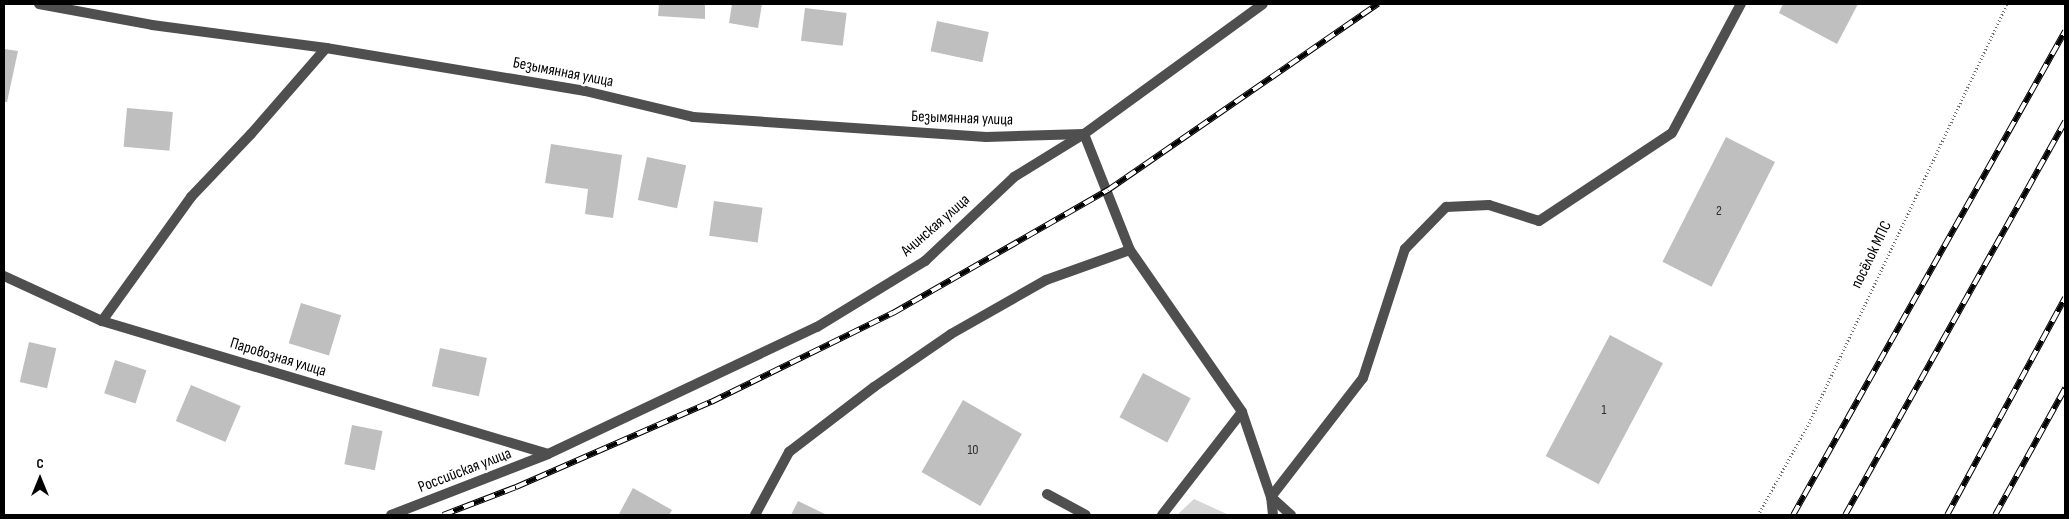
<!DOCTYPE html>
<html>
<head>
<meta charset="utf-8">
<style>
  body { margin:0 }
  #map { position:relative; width:2069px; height:519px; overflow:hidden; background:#fff; font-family:"Sofia Sans Condensed",sans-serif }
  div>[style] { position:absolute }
  .green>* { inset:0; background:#d6d6d6 }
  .building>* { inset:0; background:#bfbfbf; transform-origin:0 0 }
  .path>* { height:3px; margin-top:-1.5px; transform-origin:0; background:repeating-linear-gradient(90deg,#717171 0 1px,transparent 0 3.5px) }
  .service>* { height:10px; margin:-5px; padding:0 5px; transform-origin:5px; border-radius:5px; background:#4f4f4f }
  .minor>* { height:10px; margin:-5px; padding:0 5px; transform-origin:5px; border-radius:5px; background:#4f4f4f }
  .rail>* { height:5.5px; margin-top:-2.75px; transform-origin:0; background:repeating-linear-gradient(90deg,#fff 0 11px,#000 0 22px); box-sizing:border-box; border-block:1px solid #000 }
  span { translate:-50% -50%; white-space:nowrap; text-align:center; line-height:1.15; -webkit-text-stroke:5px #fff; paint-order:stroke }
  .number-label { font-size:14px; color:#303030 }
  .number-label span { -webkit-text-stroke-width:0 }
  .street-label { font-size:16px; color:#000 }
  .frame { position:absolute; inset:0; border:5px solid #000; pointer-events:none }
  .north { position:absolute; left:15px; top:454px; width:50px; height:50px; -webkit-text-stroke:4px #fff; paint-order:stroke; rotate:0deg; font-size:14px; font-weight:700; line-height:20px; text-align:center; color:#000 }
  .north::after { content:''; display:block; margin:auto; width:18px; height:22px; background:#000; clip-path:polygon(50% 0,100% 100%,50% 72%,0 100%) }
</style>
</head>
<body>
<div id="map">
  <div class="green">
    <div style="clip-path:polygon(1194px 499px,1229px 515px,1177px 515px)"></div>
  </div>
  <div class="building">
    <div style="clip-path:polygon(659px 4px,705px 4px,705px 19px,658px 16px)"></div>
    <div style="clip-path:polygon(732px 4px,762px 4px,758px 28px,729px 23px)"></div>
    <div style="clip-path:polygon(1783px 4px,1858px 4px,1837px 44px,1779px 13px)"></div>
    <div style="left:805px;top:8px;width:42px;height:33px;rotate:7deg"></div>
    <div style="left:937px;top:21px;width:53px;height:31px;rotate:12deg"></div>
    <div style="clip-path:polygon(4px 49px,18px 51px,7px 102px,4px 102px)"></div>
    <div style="left:127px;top:108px;width:46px;height:39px;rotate:5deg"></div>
    <div style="left:1726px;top:137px;width:55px;height:140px;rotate:27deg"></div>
    <div style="clip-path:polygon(551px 144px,622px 155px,613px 218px,585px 214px,588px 189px,545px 183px)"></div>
    <div style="left:647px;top:157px;width:40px;height:44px;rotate:12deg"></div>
    <div style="left:714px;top:201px;width:49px;height:35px;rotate:8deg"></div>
    <div style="left:301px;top:303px;width:42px;height:42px;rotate:17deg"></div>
    <div style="left:1610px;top:335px;width:60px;height:137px;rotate:28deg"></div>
    <div style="left:29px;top:342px;width:28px;height:41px;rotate:13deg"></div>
    <div style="left:440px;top:348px;width:48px;height:39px;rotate:12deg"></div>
    <div style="left:115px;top:360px;width:33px;height:35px;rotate:18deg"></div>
    <div style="left:1143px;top:373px;width:54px;height:50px;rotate:28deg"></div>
    <div style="left:191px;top:385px;width:54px;height:39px;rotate:23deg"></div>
    <div style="left:963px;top:400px;width:68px;height:83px;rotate:30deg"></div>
    <div style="left:352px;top:425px;width:31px;height:40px;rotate:11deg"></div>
    <div style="clip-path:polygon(633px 488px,672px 510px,669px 515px,619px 514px)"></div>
    <div style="clip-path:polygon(798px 501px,827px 515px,791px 515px)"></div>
  </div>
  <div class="path">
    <div style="left:1758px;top:515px;width:105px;rotate:-61deg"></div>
    <div style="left:1809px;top:423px;width:463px;rotate:-64.7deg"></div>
  </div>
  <div class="service">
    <div style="left:102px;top:321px;width:153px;rotate:-54.3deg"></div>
    <div style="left:191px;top:197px;width:87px;rotate:-46.4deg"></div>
    <div style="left:251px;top:134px;width:114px;rotate:-48.9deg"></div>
    <div style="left:1047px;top:494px;width:44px;rotate:28.3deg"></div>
    <div style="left:1162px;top:515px;width:130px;rotate:-52.2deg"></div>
  </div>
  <div class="minor">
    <div style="left:39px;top:4px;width:115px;rotate:10.5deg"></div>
    <div style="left:152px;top:25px;width:176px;rotate:7.5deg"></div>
    <div style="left:326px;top:48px;width:263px;rotate:9.4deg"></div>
    <div style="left:585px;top:91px;width:111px;rotate:13.5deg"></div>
    <div style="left:693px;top:117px;width:294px;rotate:3.9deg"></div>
    <div style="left:986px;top:137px;width:98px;rotate:-1.8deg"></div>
    <div style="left:1084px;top:134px;width:125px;rotate:68.4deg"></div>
    <div style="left:1130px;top:250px;width:197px;rotate:55.3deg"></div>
    <div style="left:1242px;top:412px;width:90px;rotate:71.2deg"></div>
    <div style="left:1271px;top:497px;width:27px;rotate:42deg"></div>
    <div style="left:4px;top:276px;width:108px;rotate:24.7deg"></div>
    <div style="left:102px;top:321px;width:465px;rotate:16.6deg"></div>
    <div style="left:391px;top:515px;width:168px;rotate:-21.2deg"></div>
    <div style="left:548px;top:454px;width:297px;rotate:-25.3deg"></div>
    <div style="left:817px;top:327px;width:127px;rotate:-31.4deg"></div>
    <div style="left:925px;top:261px;width:122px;rotate:-43.3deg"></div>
    <div style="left:1014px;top:177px;width:82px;rotate:-31.6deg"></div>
    <div style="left:1084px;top:134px;width:221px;rotate:-36deg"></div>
    <div style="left:755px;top:515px;width:72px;rotate:-61.6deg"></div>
    <div style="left:789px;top:452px;width:107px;rotate:-37.4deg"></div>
    <div style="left:874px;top:387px;width:93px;rotate:-34.5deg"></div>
    <div style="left:951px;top:334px;width:109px;rotate:-29.6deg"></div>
    <div style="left:1046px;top:280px;width:89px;rotate:-19.7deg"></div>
    <div style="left:1273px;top:515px;width:18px;rotate:-96deg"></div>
    <div style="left:1271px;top:497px;width:150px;rotate:-52.3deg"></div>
    <div style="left:1363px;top:378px;width:136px;rotate:-72deg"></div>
    <div style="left:1405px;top:249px;width:59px;rotate:-45.7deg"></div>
    <div style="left:1446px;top:207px;width:43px;rotate:-2.7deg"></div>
    <div style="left:1489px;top:205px;width:52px;rotate:17.7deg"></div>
    <div style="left:1539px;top:221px;width:159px;rotate:-33.5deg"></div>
    <div style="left:1672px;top:133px;width:146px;rotate:-61.9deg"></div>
  </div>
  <div class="rail">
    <div style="left:443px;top:515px;width:78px;rotate:-21deg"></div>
    <div style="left:516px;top:487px;width:213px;rotate:-23.6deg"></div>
    <div style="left:711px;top:402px;width:203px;rotate:-26.1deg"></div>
    <div style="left:893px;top:313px;width:248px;rotate:-29.8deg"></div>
    <div style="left:1108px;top:190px;width:328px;rotate:-34.6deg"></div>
    <div style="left:1793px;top:515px;width:555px;rotate:-60.66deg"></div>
    <div style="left:1845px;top:515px;width:451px;rotate:-60.8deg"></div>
    <div style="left:1947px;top:515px;width:247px;rotate:-61.5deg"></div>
    <div style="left:1995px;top:515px;width:145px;rotate:-61.1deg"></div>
  </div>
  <div class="number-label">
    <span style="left:1719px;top:211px">2</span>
    <span style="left:1604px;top:410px">1</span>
    <span style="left:973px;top:450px">10</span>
  </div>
  <div class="street-label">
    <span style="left:563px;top:73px;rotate:11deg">Безымянная улица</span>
    <span style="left:962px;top:119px;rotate:2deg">Безымянная улица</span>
    <span style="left:936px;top:226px;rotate:-41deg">Ачинская улица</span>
    <span style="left:1872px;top:255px;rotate:-64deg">посёлок МПС</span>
    <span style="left:278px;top:358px;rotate:17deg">Паровозная улица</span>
    <span style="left:465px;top:471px;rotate:-21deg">Российская улица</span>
  </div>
  <div class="frame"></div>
  <div class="north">С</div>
</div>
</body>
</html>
